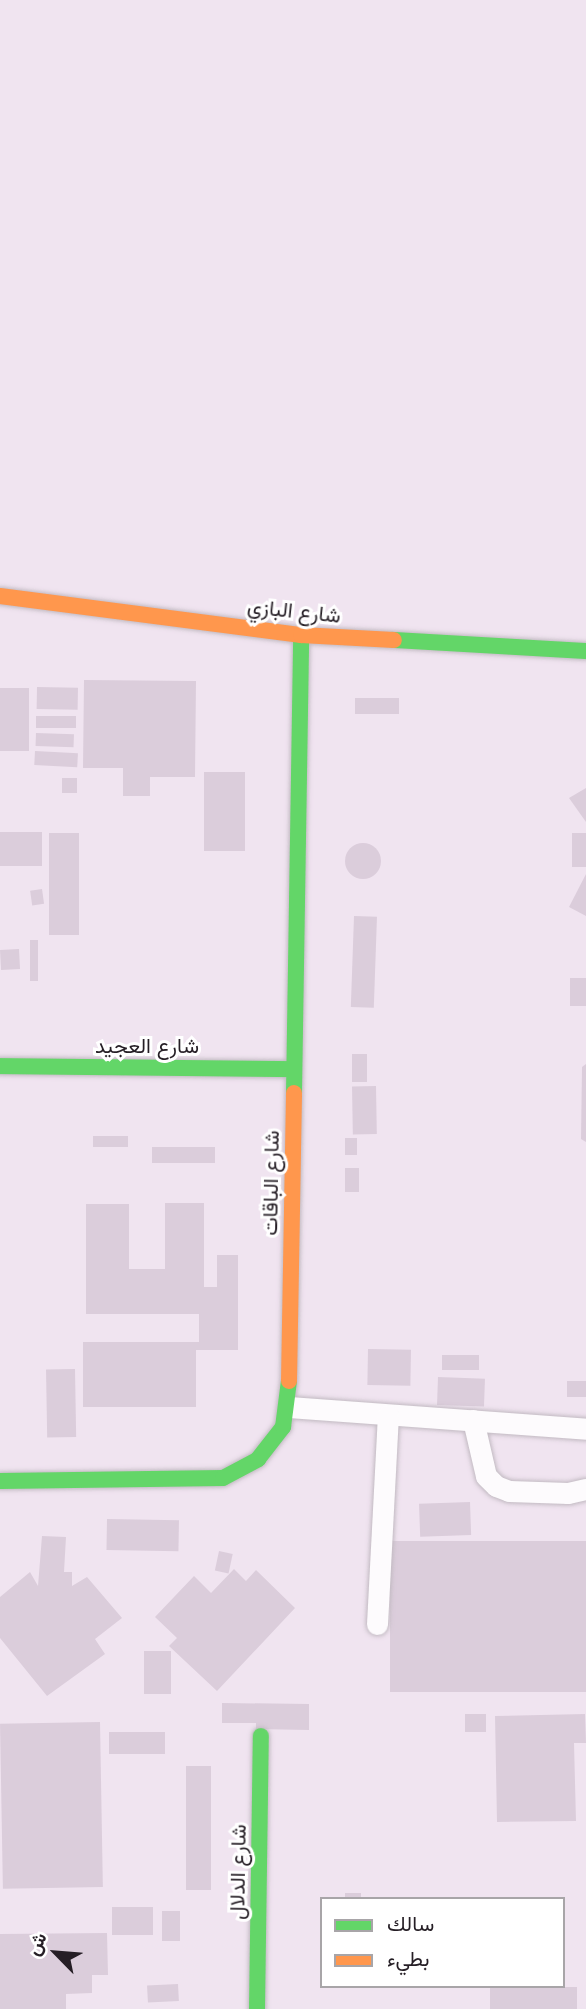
<!DOCTYPE html>
<html>
<head>
<meta charset="utf-8">
<style>
  body { margin:0 }
  #map { position:relative; width:586px; height:2009px; overflow:hidden; background:#f0e4f0; font-family:Arial,Vazirmatn,sans-serif }
  div>[style] { position:absolute }
  .building>* { inset:0; background:#dbcddb; transform-origin:0 0 }
  .round { border-radius:50% }
  .roads { filter:drop-shadow(0 0 2px #c2bac2) drop-shadow(0 0 2px #c2bac2) }
  .lane>* { height:21px; margin:-10.5px; padding:0 10.5px; transform-origin:10.5px; border-radius:10.5px; background:#fdfbfd }
  .fast>* { height:16px; margin:-8px; padding:0 8px; transform-origin:8px; border-radius:8px; background:#63d668 }
  .slow>* { height:16px; margin:-8px; padding:0 8px; transform-origin:8px; border-radius:8px; background:#ff974d }
  span { translate:-50% -50%; white-space:nowrap; text-align:center; line-height:1.15; -webkit-text-stroke:6px #fff; paint-order:stroke }
  .street-label { font-size:21px; color:#251e25 }
  .legend { position:absolute; left:320px; top:1897px; width:245px; height:91px; box-sizing:border-box; background:#fff; border:2px solid #a8a5a8; margin:0; padding:9px 12px; list-style:none; font-size:21px; color:#251e25 }
  .legend li { display:flex; align-items:center; gap:14px; height:35px }
  .legend b { width:35px; border:2px solid #a8a5a8 }
  .north { position:absolute; left:21px; top:1918px; width:70px; height:70px; -webkit-text-stroke:5px #fff; paint-order:stroke; rotate:295deg; font-size:19px; font-weight:700; line-height:28px; text-align:center; color:#251e25 }
  .north::after { content:''; display:block; margin:auto; width:24px; height:32px; background:#251e25; clip-path:polygon(50% 0,100% 100%,50% 72%,0 100%) }
</style>
</head>
<body>
<div id="map">
  <div class="building">
    <div style="clip-path:polygon(84px 680px,196px 681px,195px 777px,150px 777px,150px 796px,123px 796px,123px 768px,83px 768px)"></div>
    <div style="left:37px;top:687px;width:41px;height:22px;rotate:1deg"></div>
    <div style="left:0;top:688px;width:29px;height:63px"></div>
    <div style="left:355px;top:698px;width:44px;height:16px"></div>
    <div style="left:36px;top:716px;width:40px;height:12px"></div>
    <div style="left:36px;top:733px;width:38px;height:13px;rotate:2deg"></div>
    <div style="left:35px;top:751px;width:43px;height:14px;rotate:3deg"></div>
    <div style="left:204px;top:772px;width:41px;height:79px"></div>
    <div style="left:62px;top:778px;width:15px;height:15px"></div>
    <div style="clip-path:polygon(586px 788px,586px 822px,569px 798px)"></div>
    <div style="left:42px;top:832px;width:34px;height:42px;rotate:90deg"></div>
    <div style="left:49px;top:833px;width:30px;height:102px"></div>
    <div style="left:586px;top:833px;width:34px;height:14px;rotate:90deg"></div>
    <div class="round" style="left:345px;top:843px;width:36px;height:36px"></div>
    <div style="clip-path:polygon(586px 874px,586px 916px,569px 907px)"></div>
    <div style="left:42px;top:889px;width:15px;height:12px;rotate:82deg"></div>
    <div style="left:354px;top:916px;width:23px;height:91px;rotate:2deg"></div>
    <div style="left:30px;top:940px;width:8px;height:41px"></div>
    <div style="left:19px;top:949px;width:20px;height:19px;rotate:87deg"></div>
    <div style="left:570px;top:978px;width:16px;height:28px"></div>
    <div style="left:352px;top:1054px;width:15px;height:28px"></div>
    <div style="clip-path:polygon(586px 1064px,586px 1142px,581px 1139px,582px 1067px)"></div>
    <div style="left:376px;top:1086px;width:48px;height:24px;rotate:89deg"></div>
    <div style="left:128px;top:1136px;width:11px;height:35px;rotate:90deg"></div>
    <div style="left:345px;top:1138px;width:12px;height:17px"></div>
    <div style="left:215px;top:1147px;width:16px;height:63px;rotate:90deg"></div>
    <div style="left:345px;top:1168px;width:14px;height:24px"></div>
    <div style="clip-path:polygon(165px 1203px,204px 1203px,204px 1287px,217px 1287px,217px 1255px,238px 1255px,238px 1350px,196px 1350px,196px 1407px,83px 1407px,83px 1342px,199px 1342px,199px 1314px,86px 1314px,86px 1204px,129px 1204px,129px 1269px,165px 1269px)"></div>
    <div style="left:368px;top:1349px;width:43px;height:36px;rotate:1deg"></div>
    <div style="left:479px;top:1355px;width:15px;height:37px;rotate:90deg"></div>
    <div style="left:75px;top:1369px;width:68px;height:29px;rotate:89deg"></div>
    <div style="left:438px;top:1377px;width:47px;height:28px;rotate:2deg"></div>
    <div style="left:567px;top:1381px;width:19px;height:16px"></div>
    <div style="left:470px;top:1502px;width:33px;height:51px;rotate:88deg"></div>
    <div style="left:107px;top:1519px;width:72px;height:31px;rotate:1deg"></div>
    <div style="clip-path:polygon(42px 1536px,66px 1537px,64px 1572px,72px 1572px,72px 1586px,87px 1577px,122px 1618px,95px 1639px,105px 1654px,47px 1696px,0 1638px,0 1597px,30px 1572px,38px 1586px)"></div>
    <div style="left:390px;top:1541px;width:196px;height:151px"></div>
    <div style="left:219px;top:1551px;width:14px;height:20px;rotate:12deg"></div>
    <div style="clip-path:polygon(234px 1569px,246px 1581px,256px 1570px,295px 1608px,217px 1691px,169px 1646px,177px 1638px,155px 1617px,194px 1576px,211px 1593px)"></div>
    <div style="left:144px;top:1651px;width:27px;height:43px"></div>
    <div style="clip-path:polygon(222px 1703px,309px 1704px,309px 1730px,256px 1729px,256px 1723px,222px 1723px)"></div>
    <div style="left:465px;top:1714px;width:21px;height:18px"></div>
    <div style="clip-path:polygon(585px 1714px,586px 1743px,574px 1743px,576px 1821px,497px 1822px,495px 1716px)"></div>
    <div style="left:100px;top:1722px;width:165px;height:100px;rotate:89deg"></div>
    <div style="left:109px;top:1732px;width:56px;height:22px"></div>
    <div style="left:186px;top:1766px;width:25px;height:124px"></div>
    <div style="left:345px;top:1893px;width:16px;height:6px"></div>
    <div style="left:112px;top:1907px;width:41px;height:28px"></div>
    <div style="left:162px;top:1911px;width:18px;height:30px"></div>
    <div style="clip-path:polygon(107px 1933px,108px 1975px,92px 1975px,92px 1993px,66px 1994px,66px 2009px,0 2009px,0 1934px)"></div>
    <div style="left:178px;top:1984px;width:17px;height:31px;rotate:87deg"></div>
    <div style="left:490px;top:1987px;width:87px;height:22px"></div>
  </div>
  <div class="roads">
    <div class="lane">
      <div style="left:289px;top:1407px;width:298px;rotate:4.2deg"></div>
      <div style="left:473px;top:1420px;width:57px;rotate:76.9deg"></div>
      <div style="left:486px;top:1476px;width:14px;rotate:45deg"></div>
      <div style="left:496px;top:1486px;width:14px;rotate:21deg"></div>
      <div style="left:509px;top:1491px;width:59px;rotate:1.9deg"></div>
      <div style="left:568px;top:1493px;width:18px;rotate:-13deg"></div>
      <div style="left:377px;top:1624px;width:209px;rotate:-87deg"></div>
    </div>
    <div class="fast">
      <div style="left:394px;top:640px;width:192px;rotate:3.3deg"></div>
      <div style="left:0;top:1066px;width:293px;rotate:0.6deg"></div>
      <div style="left:294px;top:1093px;width:458px;rotate:-89.1deg"></div>
      <div style="left:0;top:1481px;width:223px;rotate:-0.8deg"></div>
      <div style="left:223px;top:1478px;width:40px;rotate:-28deg"></div>
      <div style="left:258px;top:1459px;width:41px;rotate:-52deg"></div>
      <div style="left:283px;top:1427px;width:46px;rotate:-82.6deg"></div>
      <div style="left:257px;top:2009px;width:273px;rotate:-89.2deg"></div>
    </div>
    <div class="slow">
      <div style="left:0;top:596px;width:304px;rotate:7.4deg"></div>
      <div style="left:301px;top:635px;width:93px;rotate:3.1deg"></div>
      <div style="left:289px;top:1381px;width:288px;rotate:-89deg"></div>
    </div>
  </div>
  <div class="street-label">
    <span style="left:294px;top:611px;rotate:6deg">شارع البازي</span>
    <span style="left:147px;top:1046px">شارع العجيد</span>
    <span style="left:271px;top:1183px;rotate:-89deg">شارع الباقات</span>
    <span style="left:238px;top:1872px;rotate:-89deg">شارع الدلال</span>
  </div>
  <ul class="legend">
  <li><b style="height:9px;background:#63d668"></b>سالك</li>
  <li><b style="height:9px;background:#ff974d"></b>بطيء</li>
  </ul>
  <div class="north">ش</div>
</div>
</body>
</html>
